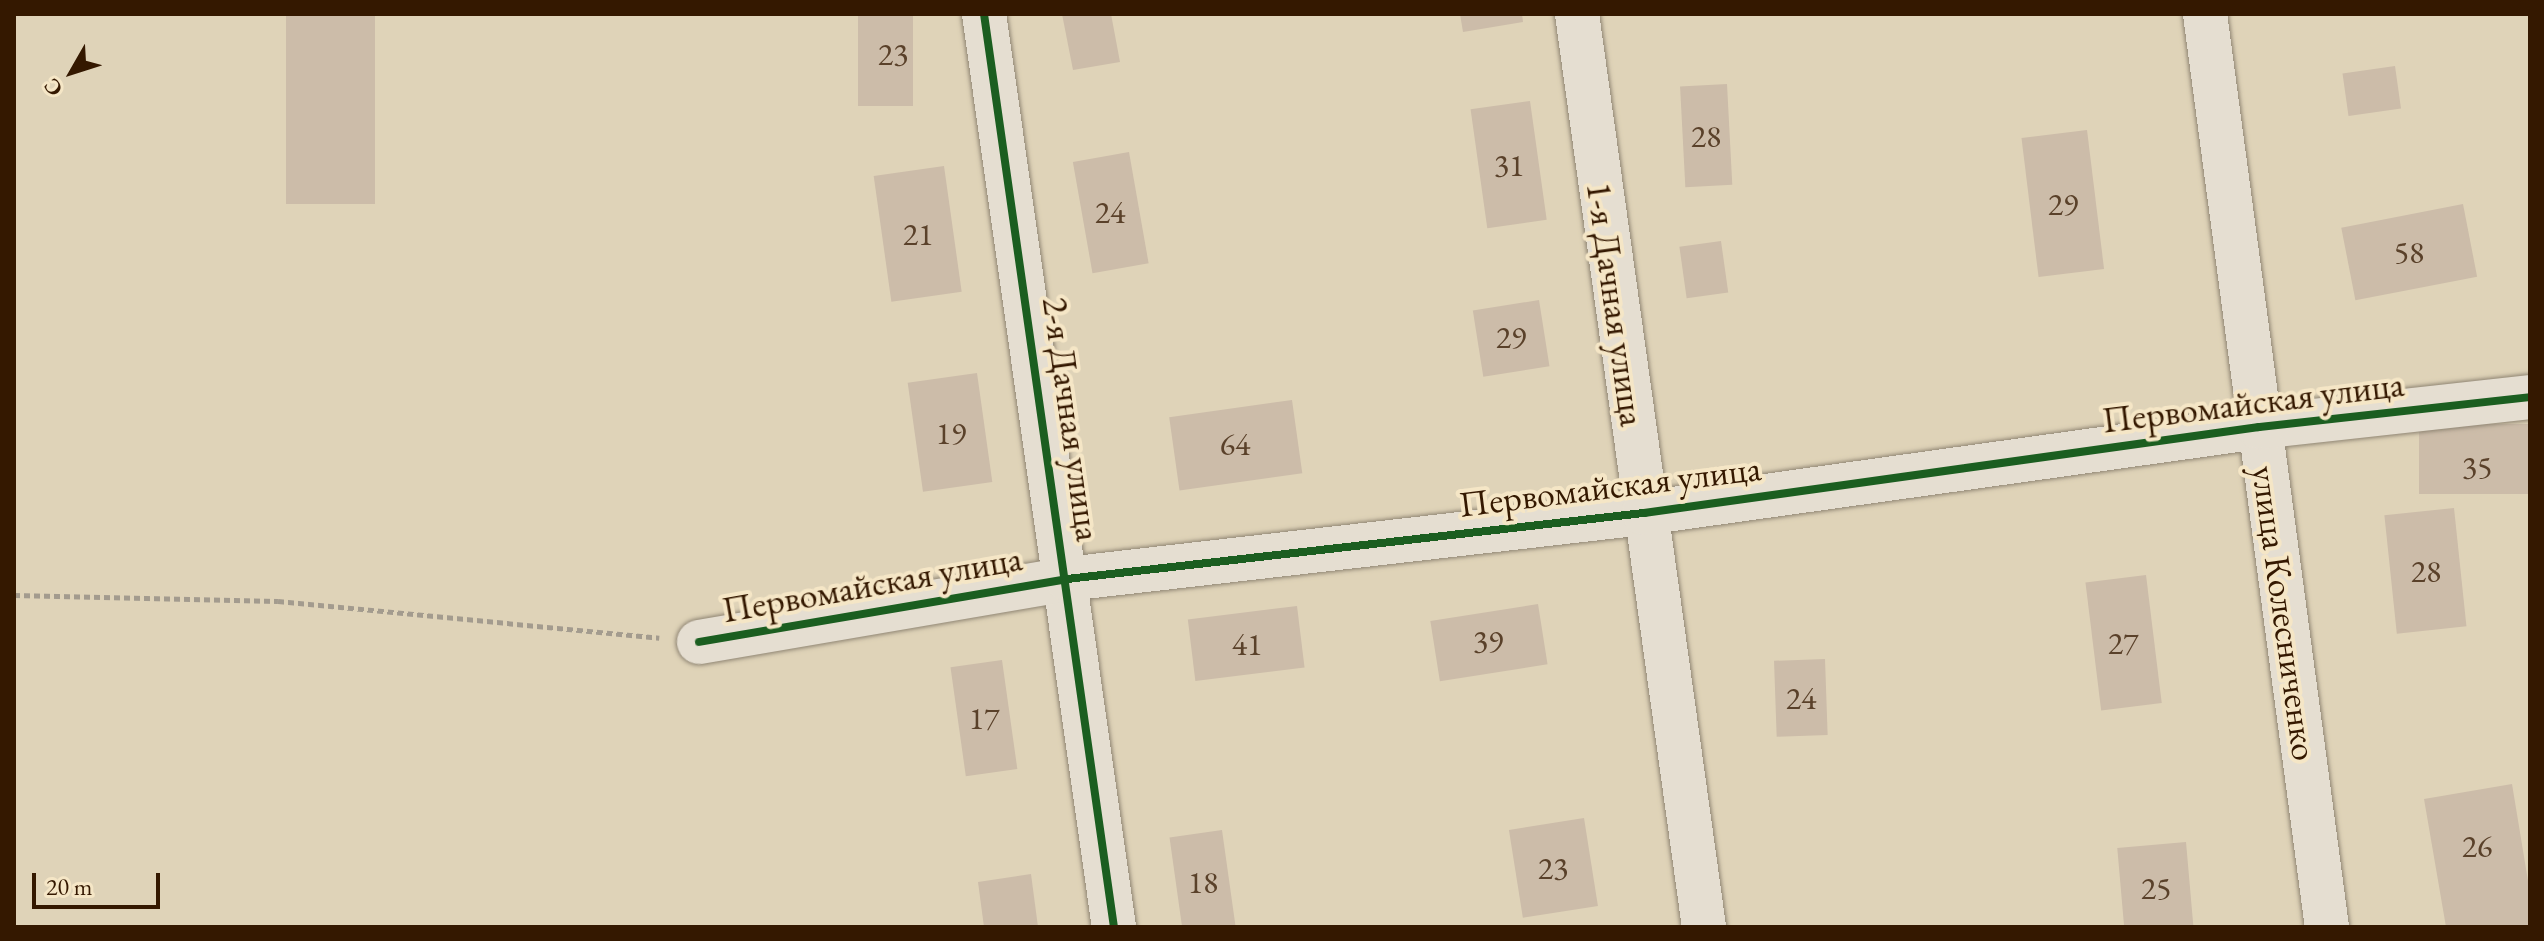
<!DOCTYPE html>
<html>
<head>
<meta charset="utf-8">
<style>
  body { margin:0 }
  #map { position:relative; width:2544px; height:941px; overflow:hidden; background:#dfd3b8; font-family:"EB Garamond",serif }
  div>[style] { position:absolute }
  .building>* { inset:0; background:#ccbca9; transform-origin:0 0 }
  .path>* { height:5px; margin-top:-2.5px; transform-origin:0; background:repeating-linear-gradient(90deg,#a39b8e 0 6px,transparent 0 10px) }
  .roads { filter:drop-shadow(0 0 2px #908674) drop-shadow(0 0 2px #908674) }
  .minor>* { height:44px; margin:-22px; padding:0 22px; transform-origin:22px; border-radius:22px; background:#e5ded1 }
  .cycleway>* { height:8px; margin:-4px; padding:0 4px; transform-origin:4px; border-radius:4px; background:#1b5e20 }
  span { translate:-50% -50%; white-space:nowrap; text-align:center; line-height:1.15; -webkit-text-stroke:8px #f5e6c6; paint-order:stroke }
  .number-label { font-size:32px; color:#5a412a }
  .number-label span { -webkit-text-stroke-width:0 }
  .street-label { font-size:36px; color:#341800 }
  .frame { position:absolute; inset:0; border:16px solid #341800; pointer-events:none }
  .north { position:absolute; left:32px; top:32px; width:80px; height:80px; -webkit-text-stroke:6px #f5e6c6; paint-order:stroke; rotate:231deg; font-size:22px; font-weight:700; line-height:32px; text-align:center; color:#341800 }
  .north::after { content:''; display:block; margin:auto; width:28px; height:36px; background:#341800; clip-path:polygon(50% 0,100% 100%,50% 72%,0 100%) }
  .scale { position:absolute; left:32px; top:873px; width:128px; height:36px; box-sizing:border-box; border:4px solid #341800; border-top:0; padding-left:10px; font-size:24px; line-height:28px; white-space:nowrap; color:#341800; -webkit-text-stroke:6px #f5e6c6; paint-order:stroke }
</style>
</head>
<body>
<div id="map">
  <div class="building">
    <div style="left:286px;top:14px;width:89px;height:190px"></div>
    <div style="left:858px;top:14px;width:55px;height:92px"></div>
    <div style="clip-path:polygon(1062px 14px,1111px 14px,1120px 62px,1073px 70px)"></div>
    <div style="clip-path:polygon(1460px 14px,1522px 14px,1523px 22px,1463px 32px)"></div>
    <div style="left:2395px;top:66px;width:43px;height:53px;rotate:82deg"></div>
    <div style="left:1727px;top:84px;width:101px;height:47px;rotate:87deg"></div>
    <div style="left:1530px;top:101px;width:120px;height:60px;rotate:82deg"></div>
    <div style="left:2087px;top:130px;width:140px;height:66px;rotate:83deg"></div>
    <div style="left:1129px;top:152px;width:113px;height:57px;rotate:80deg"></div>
    <div style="left:944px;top:166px;width:127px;height:71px;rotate:82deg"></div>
    <div style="left:2463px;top:204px;width:74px;height:124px;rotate:79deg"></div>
    <div style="left:1721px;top:241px;width:52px;height:42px;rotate:82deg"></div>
    <div style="left:1539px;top:300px;width:67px;height:67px;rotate:81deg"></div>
    <div style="left:977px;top:373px;width:110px;height:70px;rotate:82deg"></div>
    <div style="left:1292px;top:400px;width:74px;height:124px;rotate:82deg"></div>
    <div style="left:2530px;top:424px;width:70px;height:111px;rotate:90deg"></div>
    <div style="left:2454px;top:508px;width:119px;height:70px;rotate:84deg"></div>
    <div style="left:2146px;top:575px;width:129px;height:61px;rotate:83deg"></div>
    <div style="left:1538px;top:604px;width:61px;height:109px;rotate:81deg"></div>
    <div style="left:1297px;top:606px;width:62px;height:110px;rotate:83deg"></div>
    <div style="left:1825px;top:659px;width:76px;height:51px;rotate:88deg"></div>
    <div style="left:1002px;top:660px;width:110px;height:52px;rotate:82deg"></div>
    <div style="clip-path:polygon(2512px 784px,2530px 893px,2530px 927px,2446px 927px,2424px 799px)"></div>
    <div style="left:1584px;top:818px;width:89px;height:76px;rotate:81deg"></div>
    <div style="left:1222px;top:830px;width:98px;height:53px;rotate:82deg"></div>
    <div style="left:2186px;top:842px;width:85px;height:69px;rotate:85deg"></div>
    <div style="clip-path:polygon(1031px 874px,1038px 927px,984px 927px,978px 882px)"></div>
  </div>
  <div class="path">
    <div style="left:14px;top:595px;width:264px;rotate:1.3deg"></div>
    <div style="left:278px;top:601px;width:383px;rotate:5.5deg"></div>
  </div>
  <div class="roads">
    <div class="minor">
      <div style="left:984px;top:14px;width:922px;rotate:81.9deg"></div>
      <div style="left:1577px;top:14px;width:922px;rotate:82.08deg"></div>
      <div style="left:2205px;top:14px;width:921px;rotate:82.39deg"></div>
      <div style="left:699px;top:642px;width:373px;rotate:-9.7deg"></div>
      <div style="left:1067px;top:579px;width:581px;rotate:-6.53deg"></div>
      <div style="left:1644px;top:513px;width:621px;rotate:-7.96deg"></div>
      <div style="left:2259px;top:427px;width:273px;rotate:-6.3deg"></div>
    </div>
  </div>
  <div class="cycleway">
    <div style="left:984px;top:14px;width:922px;rotate:81.9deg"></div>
    <div style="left:699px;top:642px;width:373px;rotate:-9.7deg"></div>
    <div style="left:1067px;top:579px;width:581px;rotate:-6.53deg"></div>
    <div style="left:1644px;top:513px;width:621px;rotate:-7.96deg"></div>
    <div style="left:2259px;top:427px;width:273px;rotate:-6.3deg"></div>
  </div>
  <div class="number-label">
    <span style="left:893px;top:54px">23</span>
    <span style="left:1706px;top:136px">28</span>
    <span style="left:1509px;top:165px">31</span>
    <span style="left:2063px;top:204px">29</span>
    <span style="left:1110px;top:212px">24</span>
    <span style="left:918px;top:234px">21</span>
    <span style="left:2409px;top:252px">58</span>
    <span style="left:1511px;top:337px">29</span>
    <span style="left:951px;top:433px">19</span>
    <span style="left:1235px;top:444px">64</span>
    <span style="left:2477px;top:467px">35</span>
    <span style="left:2426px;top:571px">28</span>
    <span style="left:1488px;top:641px">39</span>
    <span style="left:2123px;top:643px">27</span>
    <span style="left:1247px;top:644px">41</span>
    <span style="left:1801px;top:698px">24</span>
    <span style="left:984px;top:718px">17</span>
    <span style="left:2477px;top:846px">26</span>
    <span style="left:1553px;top:868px">23</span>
    <span style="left:1203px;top:882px">18</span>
    <span style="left:2156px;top:888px">25</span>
  </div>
  <div class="street-label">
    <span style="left:1616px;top:304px;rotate:82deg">1-я Дачная улица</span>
    <span style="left:2253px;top:402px;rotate:-7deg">Первомайская улица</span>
    <span style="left:1072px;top:419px;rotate:82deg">2-я Дачная улица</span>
    <span style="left:1610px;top:486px;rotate:-7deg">Первомайская улица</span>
    <span style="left:872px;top:584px;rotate:-10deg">Первомайская улица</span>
    <span style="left:2285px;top:613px;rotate:82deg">улица Колесниченко</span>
  </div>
  <div class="frame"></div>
  <div class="north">С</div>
  <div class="scale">20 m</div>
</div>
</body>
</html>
